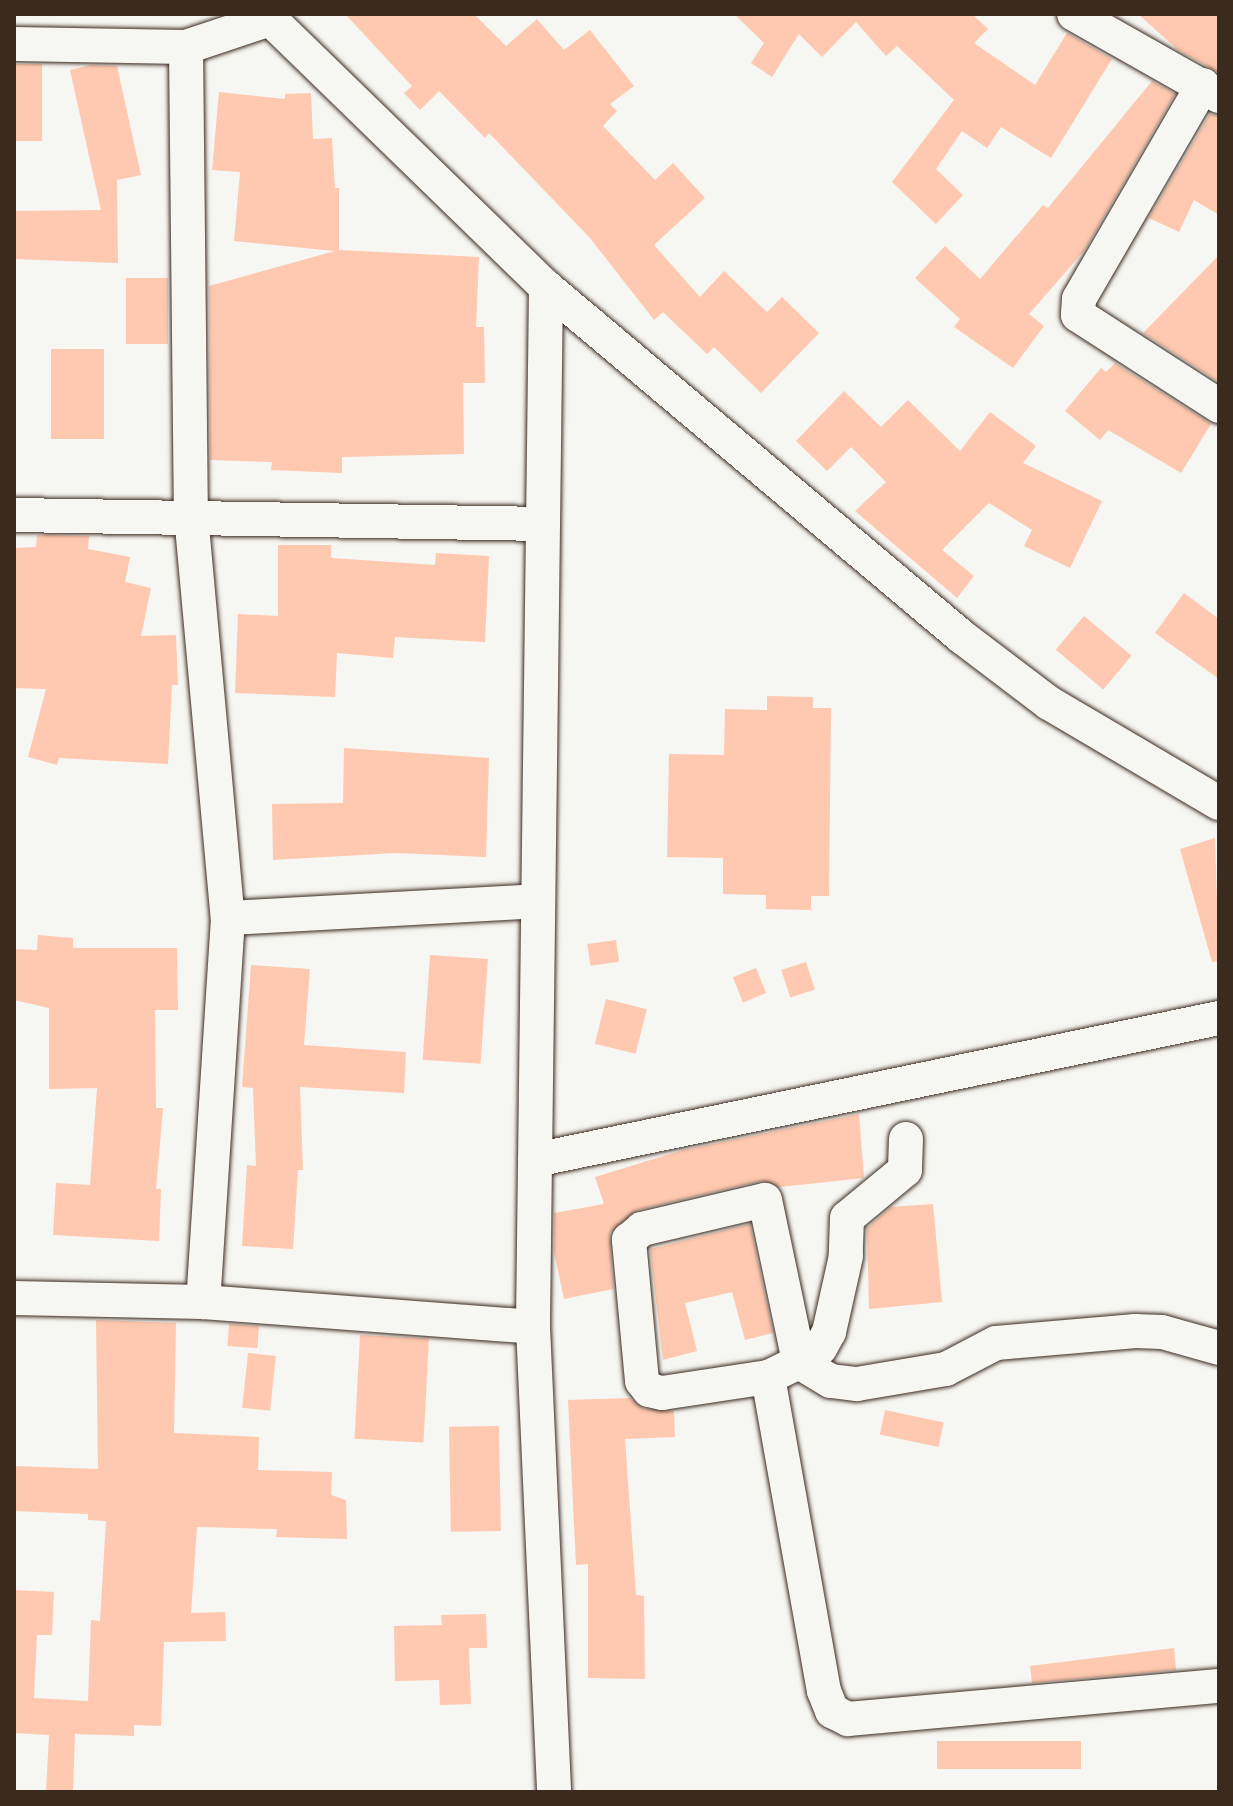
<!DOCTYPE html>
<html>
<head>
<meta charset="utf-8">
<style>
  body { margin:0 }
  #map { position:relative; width:1233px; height:1806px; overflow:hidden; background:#f6f6f2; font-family:"Playpen Sans",sans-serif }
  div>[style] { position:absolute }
  .building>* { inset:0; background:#ffc9b1; transform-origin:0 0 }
  .roads { filter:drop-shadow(0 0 2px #3b2a1e) drop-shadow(0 0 2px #3b2a1e) }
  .minor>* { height:34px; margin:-17px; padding:0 17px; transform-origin:17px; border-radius:17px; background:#f6f6f2 }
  span { translate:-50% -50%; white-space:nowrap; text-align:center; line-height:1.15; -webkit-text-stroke:8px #f6f6f2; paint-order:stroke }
  .frame { position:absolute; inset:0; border:16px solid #3b2a1e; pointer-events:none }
</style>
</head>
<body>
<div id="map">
  <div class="building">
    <div style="clip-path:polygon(345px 14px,474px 14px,506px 46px,537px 19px,564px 50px,590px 30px,634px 86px,610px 104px,617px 111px,603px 126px,655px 180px,673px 163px,705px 198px,654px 245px,700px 297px,724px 271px,767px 312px,782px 297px,819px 333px,761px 393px,714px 347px,707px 354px,663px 312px,654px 320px,590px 238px,489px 133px,485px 138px,439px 91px,420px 110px,404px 93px,412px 86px)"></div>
    <div style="clip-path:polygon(734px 14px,972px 14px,988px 29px,974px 43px,1035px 85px,1067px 33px,1112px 59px,1051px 158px,1001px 127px,987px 148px,962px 131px,936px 169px,963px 195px,936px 224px,892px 182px,954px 100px,897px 46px,886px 56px,856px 22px,822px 57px,799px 34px,772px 77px,751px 63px,764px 43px)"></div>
    <div style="clip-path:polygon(1138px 14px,1219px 14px,1219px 73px,1178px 50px)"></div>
    <div style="left:14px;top:64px;width:28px;height:77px"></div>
    <div style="clip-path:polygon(91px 65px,117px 66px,141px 175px,117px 180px,118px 263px,14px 259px,14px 211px,101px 210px,70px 70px)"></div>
    <div style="clip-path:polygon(1152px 81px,1175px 94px,1084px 251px,1029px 314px,1044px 326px,1013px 368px,954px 327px,960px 319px,915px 278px,945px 246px,980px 279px,1043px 205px,1048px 208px)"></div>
    <div style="clip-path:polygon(219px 92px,285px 99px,285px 94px,311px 93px,313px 139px,332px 138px,335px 188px,339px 188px,339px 250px,479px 257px,476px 327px,484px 327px,485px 383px,463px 383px,464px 454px,342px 457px,342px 473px,271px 470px,272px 462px,210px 460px,209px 286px,335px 251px,234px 241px,240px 172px,212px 170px)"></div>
    <div style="clip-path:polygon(1210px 114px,1219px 116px,1219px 215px,1194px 200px,1179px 232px,1149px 218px)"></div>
    <div style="clip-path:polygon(1219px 255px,1219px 382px,1143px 333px)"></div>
    <div style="left:126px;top:278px;width:42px;height:66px"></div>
    <div style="left:51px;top:349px;width:53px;height:90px"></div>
    <div style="clip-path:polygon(1115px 363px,1211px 424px,1181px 473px,1108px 430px,1100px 440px,1065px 411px,1101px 368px,1106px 372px)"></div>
    <div style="clip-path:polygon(844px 391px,881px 427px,908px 400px,960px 451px,990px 412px,1036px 446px,1023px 463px,1102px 501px,1070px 568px,1024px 546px,1032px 530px,989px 503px,942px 550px,974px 576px,957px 598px,855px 511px,886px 482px,851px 447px,827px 471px,796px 441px)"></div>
    <div style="clip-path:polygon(37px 535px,89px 536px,88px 549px,130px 557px,125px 582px,151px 588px,141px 636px,176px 635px,178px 685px,172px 685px,168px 764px,59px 758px,57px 765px,28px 757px,46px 689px,14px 688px,14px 548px,36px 547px)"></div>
    <div style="clip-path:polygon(278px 545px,331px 545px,331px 558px,435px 565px,436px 553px,489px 556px,485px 642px,395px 637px,393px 658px,337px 653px,335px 697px,235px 693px,238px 614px,278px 616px)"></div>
    <div style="clip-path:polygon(1184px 593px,1219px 619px,1219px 679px,1155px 633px)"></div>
    <div style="left:1084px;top:616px;width:62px;height:44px;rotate:40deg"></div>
    <div style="clip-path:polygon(767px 696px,813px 697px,813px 708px,831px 708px,829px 896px,811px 896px,811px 910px,766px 909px,766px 895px,723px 894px,723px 858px,667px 857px,669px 754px,724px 755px,725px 709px,767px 710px)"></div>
    <div style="clip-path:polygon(344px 748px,489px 758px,486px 857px,395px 853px,273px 860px,272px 804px,343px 803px)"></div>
    <div style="clip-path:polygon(1215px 838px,1219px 961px,1212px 962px,1180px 849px)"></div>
    <div style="clip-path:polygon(38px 935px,73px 938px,73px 948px,177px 948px,178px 1010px,155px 1010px,156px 1108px,163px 1108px,156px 1189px,161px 1189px,159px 1241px,53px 1235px,56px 1183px,90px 1185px,97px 1088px,49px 1089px,49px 1008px,14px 1000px,14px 949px,37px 950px)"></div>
    <div style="left:616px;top:940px;width:22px;height:29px;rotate:82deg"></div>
    <div style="left:430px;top:955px;width:58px;height:105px;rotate:4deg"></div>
    <div style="left:806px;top:962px;width:29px;height:26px;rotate:72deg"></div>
    <div style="clip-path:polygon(251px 965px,310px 969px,304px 1045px,406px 1052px,404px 1093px,300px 1087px,303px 1170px,298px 1170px,293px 1249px,242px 1246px,247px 1165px,256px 1166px,253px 1088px,242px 1087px)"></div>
    <div style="left:756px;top:968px;width:27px;height:25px;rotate:68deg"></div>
    <div style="left:606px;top:999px;width:42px;height:46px;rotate:14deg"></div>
    <div style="clip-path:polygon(859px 1114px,864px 1178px,780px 1187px,760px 1181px,637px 1210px,610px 1233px,613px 1289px,564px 1299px,554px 1252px,554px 1213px,604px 1204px,595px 1177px,683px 1150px)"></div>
    <div style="clip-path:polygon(933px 1204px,942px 1302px,869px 1309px,867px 1228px,891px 1207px)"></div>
    <div style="clip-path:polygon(750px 1224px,773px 1333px,745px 1340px,732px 1292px,685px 1303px,697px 1351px,663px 1360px,650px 1249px)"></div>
    <div style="clip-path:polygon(96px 1320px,176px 1323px,174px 1433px,259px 1437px,258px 1470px,332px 1472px,331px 1495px,346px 1500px,347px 1539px,276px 1537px,277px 1529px,197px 1527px,191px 1613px,225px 1612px,226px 1641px,164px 1642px,161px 1726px,134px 1725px,134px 1736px,75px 1734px,73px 1792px,46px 1792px,49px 1735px,14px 1733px,14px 1590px,54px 1592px,52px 1635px,37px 1635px,34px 1698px,88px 1701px,91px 1620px,100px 1621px,106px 1521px,88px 1520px,88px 1514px,14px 1511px,14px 1466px,98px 1469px)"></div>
    <div style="left:229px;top:1324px;width:30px;height:22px;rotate:4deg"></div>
    <div style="left:360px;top:1335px;width:69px;height:104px;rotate:3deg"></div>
    <div style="left:248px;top:1353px;width:28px;height:55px;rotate:6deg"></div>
    <div style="clip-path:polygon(630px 1398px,644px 1409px,674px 1411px,675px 1437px,625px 1439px,636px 1595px,644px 1596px,645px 1679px,588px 1678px,588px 1564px,576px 1565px,568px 1400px)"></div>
    <div style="left:885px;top:1410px;width:60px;height:25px;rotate:12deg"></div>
    <div style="left:499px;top:1426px;width:105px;height:50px;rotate:89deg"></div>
    <div style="clip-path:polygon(486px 1614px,487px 1648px,469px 1648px,471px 1704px,440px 1705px,439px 1680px,395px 1681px,394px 1626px,442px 1625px,441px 1615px)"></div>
    <div style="clip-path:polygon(1174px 1648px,1176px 1670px,1032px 1683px,1030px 1666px)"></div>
    <div style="left:1081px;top:1741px;width:28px;height:144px;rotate:90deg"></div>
  </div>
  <div class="roads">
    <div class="minor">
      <div style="left:265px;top:14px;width:392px;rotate:44.2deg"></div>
      <div style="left:546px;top:287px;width:1040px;rotate:90.72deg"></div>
      <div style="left:533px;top:1327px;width:465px;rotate:87.4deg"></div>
      <div style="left:1074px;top:14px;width:167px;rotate:29.5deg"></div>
      <div style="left:14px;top:44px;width:172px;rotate:1deg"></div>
      <div style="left:186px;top:47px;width:89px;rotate:-18.4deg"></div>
      <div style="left:186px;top:47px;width:468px;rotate:89.4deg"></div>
      <div style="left:191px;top:515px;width:405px;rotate:84.8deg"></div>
      <div style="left:228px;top:918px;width:385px;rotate:93.7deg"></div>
      <div style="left:1203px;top:85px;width:247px;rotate:120.1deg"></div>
      <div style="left:1079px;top:299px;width:16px;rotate:94deg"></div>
      <div style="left:1078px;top:315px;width:168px;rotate:32.8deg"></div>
      <div style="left:546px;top:287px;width:544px;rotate:40.08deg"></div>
      <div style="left:962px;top:637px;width:109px;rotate:37.2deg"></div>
      <div style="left:1049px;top:703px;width:197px;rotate:30.5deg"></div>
      <div style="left:14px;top:515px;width:529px;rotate:0.97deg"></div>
      <div style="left:228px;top:918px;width:310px;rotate:-3.1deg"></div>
      <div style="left:906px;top:1139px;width:31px;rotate:92deg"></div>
      <div style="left:905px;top:1170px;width:75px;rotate:140.4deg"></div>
      <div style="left:847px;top:1218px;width:38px;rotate:92deg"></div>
      <div style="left:846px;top:1256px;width:78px;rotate:102.6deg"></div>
      <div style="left:829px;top:1332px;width:18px;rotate:119deg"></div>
      <div style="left:820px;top:1348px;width:16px;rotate:142deg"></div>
      <div style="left:807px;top:1358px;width:9px;rotate:153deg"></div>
      <div style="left:799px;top:1362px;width:34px;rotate:154deg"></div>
      <div style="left:768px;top:1377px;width:107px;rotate:171.4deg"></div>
      <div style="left:662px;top:1393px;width:13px;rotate:-167deg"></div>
      <div style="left:649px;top:1390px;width:11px;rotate:-128deg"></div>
      <div style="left:642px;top:1381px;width:142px;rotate:-95.3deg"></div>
      <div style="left:629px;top:1240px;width:17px;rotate:-40deg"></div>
      <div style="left:642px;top:1229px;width:126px;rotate:-13.3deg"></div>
      <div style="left:765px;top:1200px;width:166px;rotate:78.1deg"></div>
      <div style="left:799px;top:1362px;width:37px;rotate:31deg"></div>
      <div style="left:831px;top:1381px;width:26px;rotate:7deg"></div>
      <div style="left:857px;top:1384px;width:90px;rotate:-9.6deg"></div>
      <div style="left:946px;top:1369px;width:56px;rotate:-27.5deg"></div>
      <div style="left:996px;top:1343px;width:140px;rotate:-4.9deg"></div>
      <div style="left:1135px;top:1331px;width:27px;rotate:2deg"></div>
      <div style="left:1162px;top:1332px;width:59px;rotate:15.7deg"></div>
      <div style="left:535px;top:1160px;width:699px;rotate:-11.73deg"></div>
      <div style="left:14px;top:1298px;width:189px;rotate:1.2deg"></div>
      <div style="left:203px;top:1302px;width:331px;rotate:4.3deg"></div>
      <div style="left:768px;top:1377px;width:319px;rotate:79.9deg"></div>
      <div style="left:824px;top:1691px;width:22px;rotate:68deg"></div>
      <div style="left:832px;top:1711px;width:18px;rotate:27deg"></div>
      <div style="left:848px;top:1719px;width:372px;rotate:-5.1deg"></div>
    </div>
  </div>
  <div class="frame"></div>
</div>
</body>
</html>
